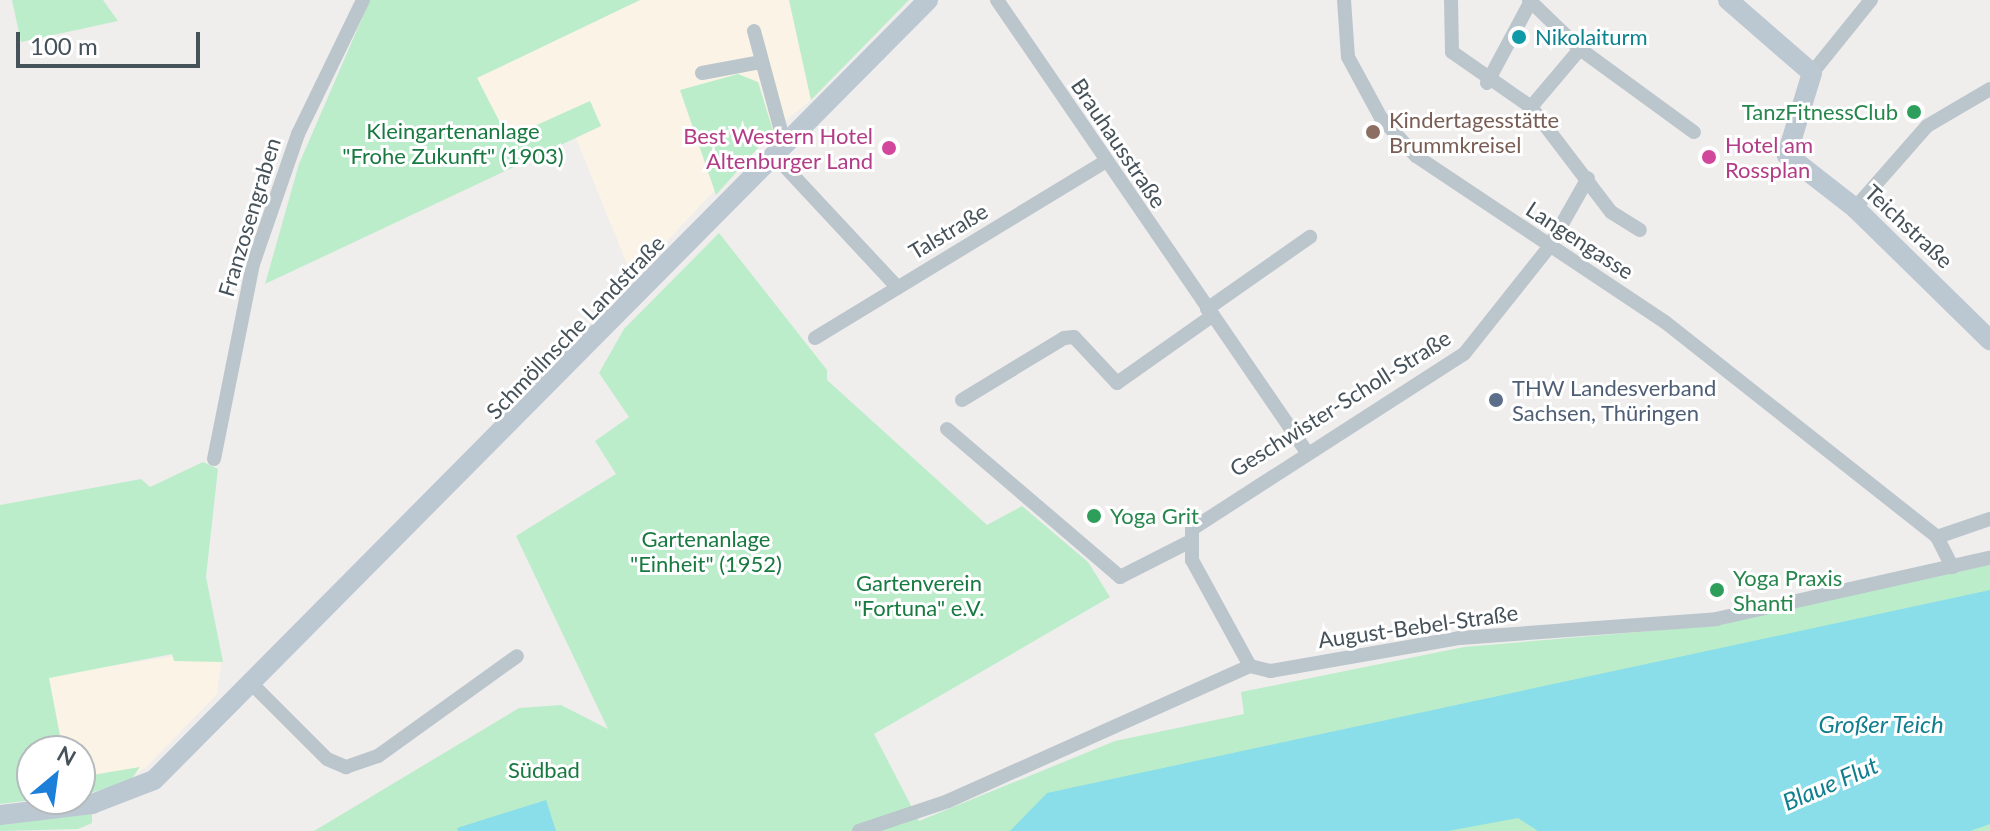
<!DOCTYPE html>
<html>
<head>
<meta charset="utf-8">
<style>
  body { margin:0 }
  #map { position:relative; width:1990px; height:831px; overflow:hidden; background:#f0eded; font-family:Lato,sans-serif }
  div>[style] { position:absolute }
  .commercial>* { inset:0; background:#fbf3e5 }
  .green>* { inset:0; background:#bbedca }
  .water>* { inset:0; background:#89deea }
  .street>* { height:14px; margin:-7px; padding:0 7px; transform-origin:7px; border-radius:7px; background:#bbc6cc }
  .secondary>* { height:20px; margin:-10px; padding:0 10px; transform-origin:10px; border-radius:10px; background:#bbc7d1 }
  .dots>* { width:22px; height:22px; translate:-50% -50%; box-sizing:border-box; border:4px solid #fff; border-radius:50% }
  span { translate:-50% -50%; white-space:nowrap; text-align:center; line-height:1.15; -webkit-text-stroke:6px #fff; paint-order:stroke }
  .culture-label { font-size:22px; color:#0d838f }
  .left { translate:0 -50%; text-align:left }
  .leisure-label { font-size:22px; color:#27864d }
  .right { translate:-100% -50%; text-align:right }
  .education-label { font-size:22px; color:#785e54 }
  .park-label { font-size:22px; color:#187941 }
  .hotel-label { font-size:22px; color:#b23c85 }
  .street-label { font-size:22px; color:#46525a }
  .service-label { font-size:22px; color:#4e5e75 }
  .water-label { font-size:24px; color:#0f7e8e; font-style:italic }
  .north { position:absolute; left:16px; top:735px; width:80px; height:80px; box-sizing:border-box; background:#fff; border:2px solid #b5babd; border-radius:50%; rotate:29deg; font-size:22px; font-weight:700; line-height:32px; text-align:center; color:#46525a }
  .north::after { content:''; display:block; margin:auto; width:28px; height:36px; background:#1c7fda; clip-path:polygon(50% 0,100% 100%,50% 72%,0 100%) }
  .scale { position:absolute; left:16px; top:32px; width:184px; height:36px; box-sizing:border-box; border:4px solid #46525a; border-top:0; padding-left:10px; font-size:24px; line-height:28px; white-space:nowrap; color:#46525a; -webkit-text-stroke:6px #fff; paint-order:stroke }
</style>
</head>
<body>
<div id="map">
  <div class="commercial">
    <div style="clip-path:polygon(640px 0,789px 0,811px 100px,773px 131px,759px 82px,711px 167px,715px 190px,641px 269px,627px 264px,576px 138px,601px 126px,590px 101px,508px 138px,477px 78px)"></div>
    <div style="clip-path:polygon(213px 650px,221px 663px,217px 694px,146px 767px,127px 779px,80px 789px,80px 751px,50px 751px,41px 677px)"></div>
  </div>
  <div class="green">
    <div style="clip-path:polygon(12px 0,103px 0,118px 21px,21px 42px)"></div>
    <div style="clip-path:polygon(370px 0,640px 0,477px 78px,508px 138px,590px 101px,601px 126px,265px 284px,299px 164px)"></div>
    <div style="clip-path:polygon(789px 0,909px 0,811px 100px)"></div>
    <div style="clip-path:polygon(738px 74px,758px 82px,773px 131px,716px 195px,680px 90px)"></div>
    <div style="clip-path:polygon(719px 233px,827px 370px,827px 380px,987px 525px,1022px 506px,1088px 562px,1110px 597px,874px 734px,919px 821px,1115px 741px,1244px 714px,1241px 692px,1464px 647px,1708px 626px,1990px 565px,1990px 831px,314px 831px,519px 708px,561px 705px,608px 729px,516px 536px,616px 474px,595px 441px,629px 417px,599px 373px,624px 329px)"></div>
    <div style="clip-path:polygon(203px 462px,218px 469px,206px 577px,223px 662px,174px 661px,172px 654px,49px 678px,63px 751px,32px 751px,32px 799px,41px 799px,0 804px,0 505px,141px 479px,150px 487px)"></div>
    <div style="clip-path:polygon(140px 767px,130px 781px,80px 796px,80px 777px)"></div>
    <div style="clip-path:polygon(92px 814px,92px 823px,78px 829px,0 831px,0 824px)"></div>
  </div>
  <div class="water">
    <div style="clip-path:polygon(1990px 590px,1990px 824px,1970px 831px,1538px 831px,1518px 818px,1448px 831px,1010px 831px,1047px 793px)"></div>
    <div style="clip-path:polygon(546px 800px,556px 831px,458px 831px,457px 828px)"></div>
  </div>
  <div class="street">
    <div style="left:997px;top:0;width:547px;rotate:55.58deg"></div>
    <div style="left:1344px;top:0;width:57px;rotate:86deg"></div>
    <div style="left:1348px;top:57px;width:69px;rotate:61.6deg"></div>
    <div style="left:1381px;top:118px;width:52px;rotate:47.4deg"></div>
    <div style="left:1416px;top:156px;width:299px;rotate:33.7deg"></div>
    <div style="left:1665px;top:322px;width:347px;rotate:38.3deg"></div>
    <div style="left:1937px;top:537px;width:34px;rotate:63deg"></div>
    <div style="left:1451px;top:0;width:52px;rotate:88.9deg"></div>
    <div style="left:1452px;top:52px;width:96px;rotate:34.8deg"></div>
    <div style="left:1531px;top:107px;width:76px;rotate:-49.8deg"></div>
    <div style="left:1580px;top:49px;width:71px;rotate:-136.1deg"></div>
    <div style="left:754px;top:31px;width:119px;rotate:74.9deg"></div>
    <div style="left:1580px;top:49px;width:141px;rotate:36.1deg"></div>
    <div style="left:702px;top:73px;width:59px;rotate:-10.7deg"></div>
    <div style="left:1812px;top:73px;width:94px;rotate:-51.1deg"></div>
    <div style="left:1487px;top:83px;width:93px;rotate:-61.8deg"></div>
    <div style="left:1531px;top:107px;width:132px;rotate:52.7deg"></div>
    <div style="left:1611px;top:212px;width:34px;rotate:32deg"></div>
    <div style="left:775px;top:156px;width:180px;rotate:47deg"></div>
    <div style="left:1855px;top:208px;width:109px;rotate:-48.7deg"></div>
    <div style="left:1927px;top:126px;width:73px;rotate:-30.4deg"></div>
    <div style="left:1207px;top:309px;width:126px;rotate:-35deg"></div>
    <div style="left:815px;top:338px;width:338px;rotate:-31.3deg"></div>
    <div style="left:962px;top:400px;width:119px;rotate:-31.3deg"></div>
    <div style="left:1064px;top:338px;width:10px;rotate:-6deg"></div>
    <div style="left:1074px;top:337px;width:63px;rotate:46.9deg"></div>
    <div style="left:1117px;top:383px;width:116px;rotate:-35.2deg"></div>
    <div style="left:947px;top:429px;width:228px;rotate:40.5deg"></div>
    <div style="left:1120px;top:577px;width:75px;rotate:-26.9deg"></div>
    <div style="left:214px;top:459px;width:199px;rotate:-78.7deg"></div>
    <div style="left:253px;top:264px;width:138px;rotate:-70.9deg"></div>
    <div style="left:298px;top:134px;width:149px;rotate:-64.1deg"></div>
    <div style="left:1937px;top:537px;width:56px;rotate:-18.8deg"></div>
    <div style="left:1250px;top:666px;width:21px;rotate:14deg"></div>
    <div style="left:1270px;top:671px;width:193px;rotate:-9.9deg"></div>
    <div style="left:1460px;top:638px;width:257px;rotate:-4.2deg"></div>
    <div style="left:1716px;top:619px;width:281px;rotate:-12.6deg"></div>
    <div style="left:1250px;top:666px;width:121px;rotate:-118.7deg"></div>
    <div style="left:1192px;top:560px;width:31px;rotate:-90deg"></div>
    <div style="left:1192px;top:529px;width:323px;rotate:-32.8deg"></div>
    <div style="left:1464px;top:354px;width:137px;rotate:-51.5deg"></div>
    <div style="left:1549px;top:247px;width:79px;rotate:-60.5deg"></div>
    <div style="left:251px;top:683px;width:107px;rotate:45deg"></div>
    <div style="left:327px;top:759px;width:21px;rotate:23deg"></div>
    <div style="left:346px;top:767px;width:34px;rotate:-19deg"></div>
    <div style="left:378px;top:756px;width:171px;rotate:-35.7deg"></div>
    <div style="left:859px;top:831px;width:94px;rotate:-18.6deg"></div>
    <div style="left:948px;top:801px;width:331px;rotate:-24.1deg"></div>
  </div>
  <div class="secondary">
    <div style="left:1728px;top:0;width:111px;rotate:41deg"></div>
    <div style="left:1812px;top:73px;width:86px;rotate:107deg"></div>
    <div style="left:1787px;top:155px;width:86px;rotate:37.9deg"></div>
    <div style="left:1855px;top:208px;width:189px;rotate:44.4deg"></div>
    <div style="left:0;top:815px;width:93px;rotate:-6.8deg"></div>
    <div style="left:92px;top:804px;width:66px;rotate:-21.2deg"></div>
    <div style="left:154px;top:780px;width:1099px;rotate:-45.22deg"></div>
  </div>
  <div class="dots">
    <div style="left:1519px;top:37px;background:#0f9aa8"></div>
    <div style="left:1914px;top:112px;background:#2e9e5b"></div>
    <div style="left:1373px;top:132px;background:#8d6e63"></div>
    <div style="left:889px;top:148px;background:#d1479c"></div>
    <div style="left:1709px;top:157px;background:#d1479c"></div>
    <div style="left:1496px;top:400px;background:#5c6f8a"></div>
    <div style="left:1094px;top:516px;background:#2e9e5b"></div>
    <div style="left:1717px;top:590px;background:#2e9e5b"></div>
  </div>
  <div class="culture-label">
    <span class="left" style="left:1535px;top:37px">Nikolaiturm</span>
  </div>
  <div class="leisure-label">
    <span class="right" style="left:1898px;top:112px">TanzFitnessClub</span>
    <span class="left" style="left:1110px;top:516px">Yoga Grit</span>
    <span class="left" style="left:1733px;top:590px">Yoga Praxis<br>Shanti</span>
  </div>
  <div class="education-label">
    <span class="left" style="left:1389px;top:132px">Kindertagesstätte<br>Brummkreisel</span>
  </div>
  <div class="park-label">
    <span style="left:453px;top:143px">Kleingartenanlage<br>"Frohe Zukunft" (1903)</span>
    <span style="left:706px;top:551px">Gartenanlage<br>"Einheit" (1952)</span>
    <span style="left:919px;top:595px">Gartenverein<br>"Fortuna" e.V.</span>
    <span style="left:544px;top:770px">Südbad</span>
  </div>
  <div class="hotel-label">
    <span class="right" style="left:873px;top:148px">Best Western Hotel<br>Altenburger Land</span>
    <span class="left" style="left:1725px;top:157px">Hotel am<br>Rossplan</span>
  </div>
  <div class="street-label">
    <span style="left:1119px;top:143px;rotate:56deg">Brauhausstraße</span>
    <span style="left:249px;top:217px;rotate:-73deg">Franzosengraben</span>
    <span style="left:1909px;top:226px;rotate:43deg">Teichstraße</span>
    <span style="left:948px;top:231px;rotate:-31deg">Talstraße</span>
    <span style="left:1580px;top:240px;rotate:33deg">Langengasse</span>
    <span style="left:575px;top:327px;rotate:-46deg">Schmöllnsche Landstraße</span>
    <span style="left:1340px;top:403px;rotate:-32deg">Geschwister-Scholl-Straße</span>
    <span style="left:1418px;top:626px;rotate:-8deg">August-Bebel-Straße</span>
  </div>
  <div class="service-label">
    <span class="left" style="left:1512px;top:400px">THW Landesverband<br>Sachsen, Thüringen</span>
  </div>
  <div class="water-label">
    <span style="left:1881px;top:724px">Großer Teich</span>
    <span style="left:1830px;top:783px;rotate:-23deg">Blaue Flut</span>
  </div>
  <div class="north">N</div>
  <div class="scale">100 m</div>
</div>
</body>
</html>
